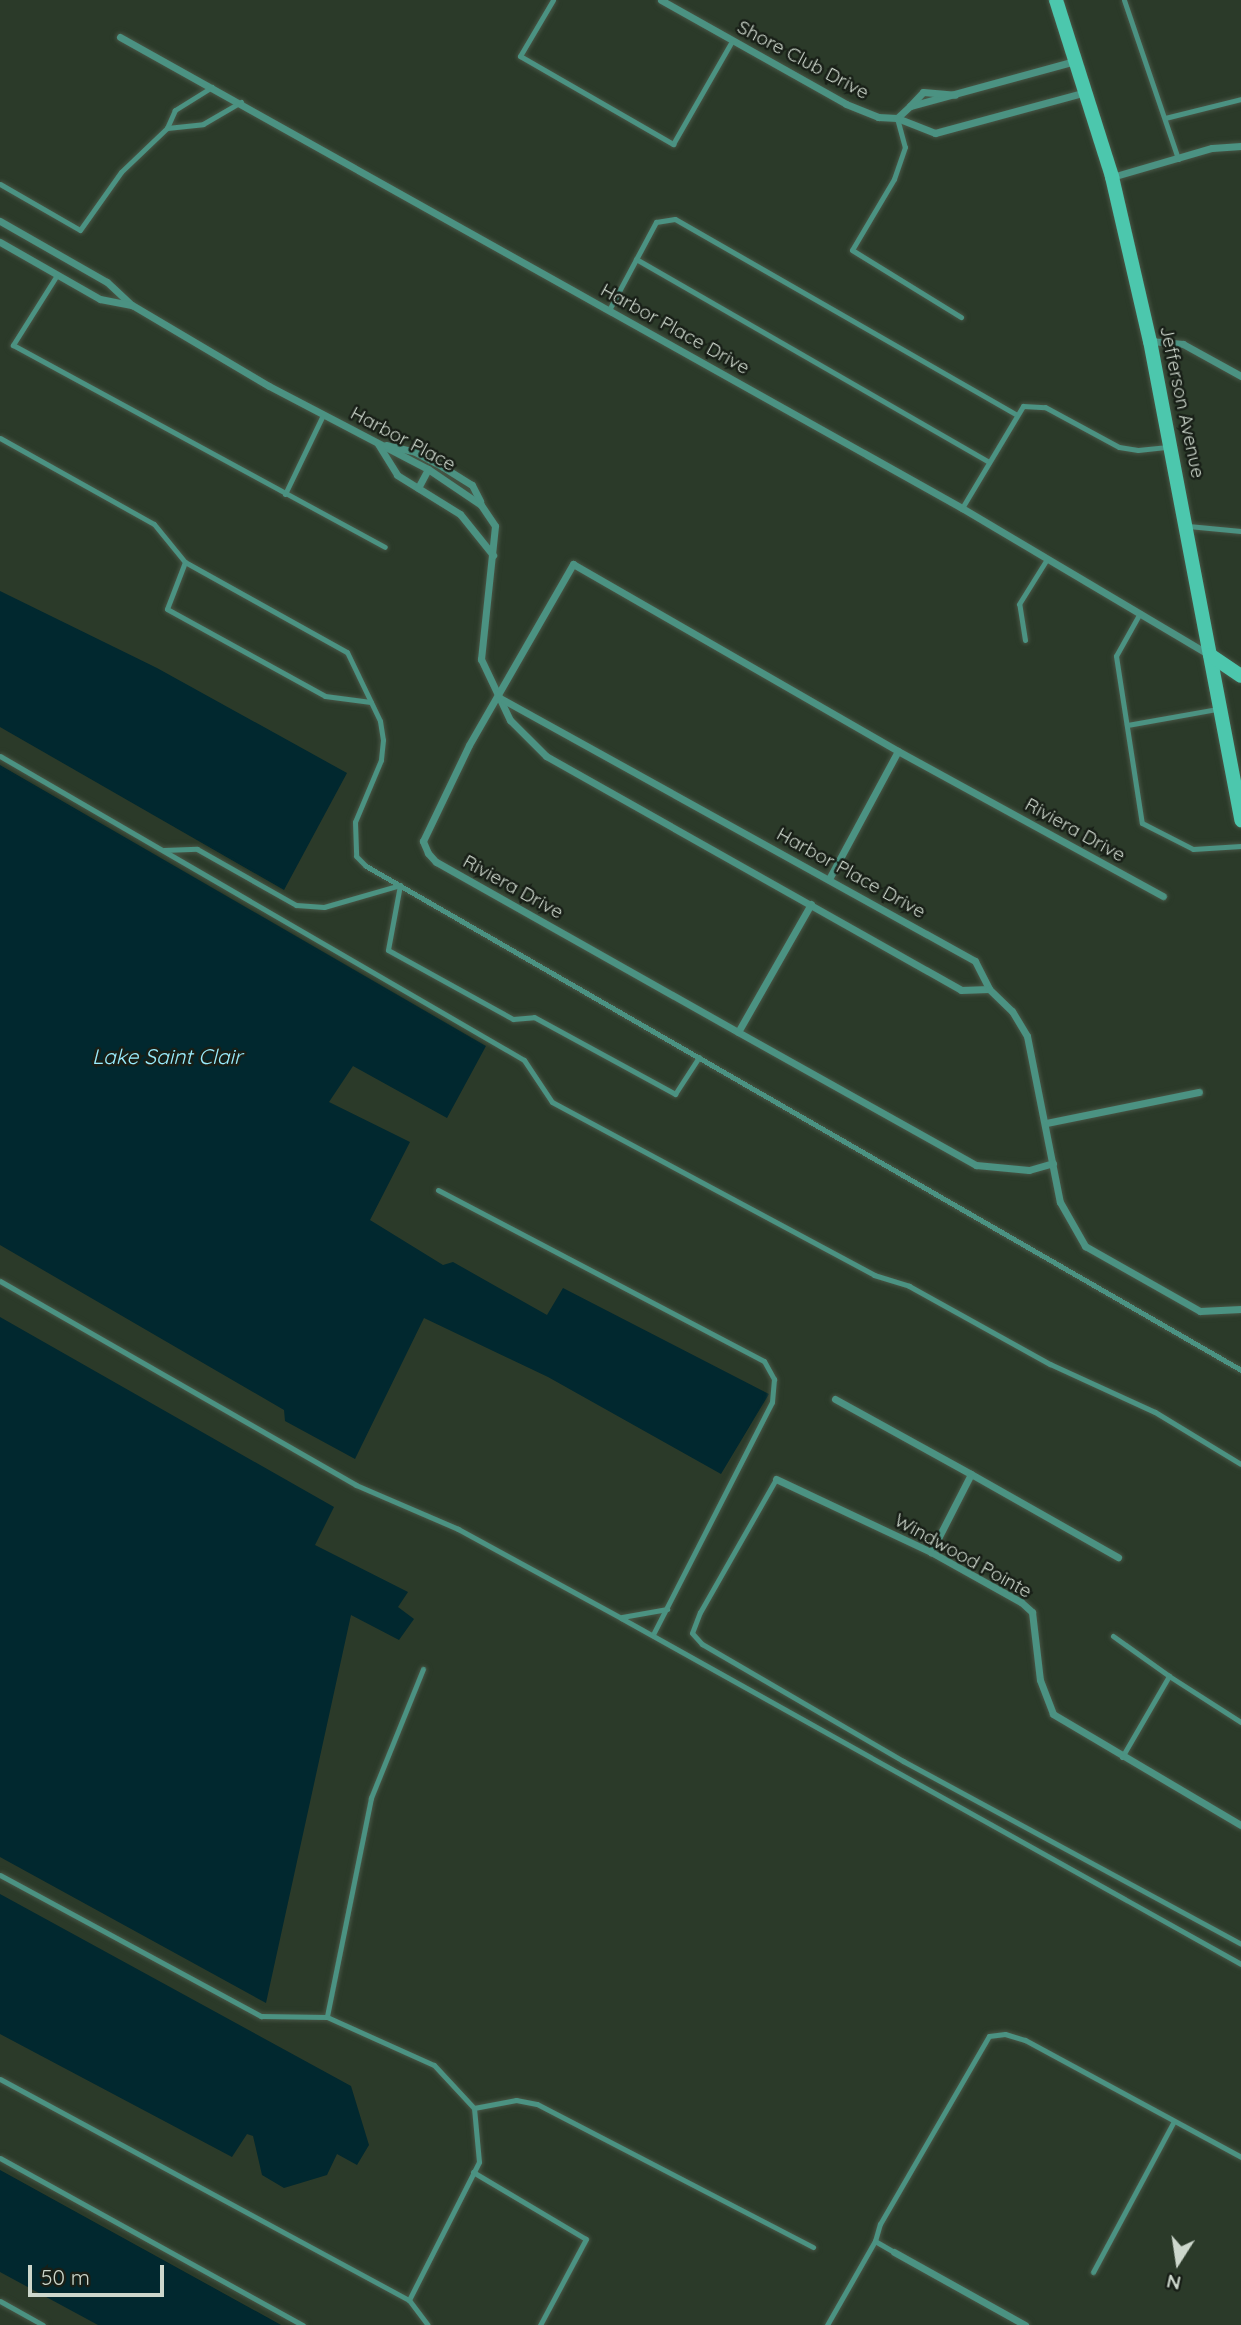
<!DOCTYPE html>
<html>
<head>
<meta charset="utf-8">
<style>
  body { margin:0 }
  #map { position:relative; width:1241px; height:2325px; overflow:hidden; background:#2b3a29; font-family:Quicksand,sans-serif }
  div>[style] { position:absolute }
  .water>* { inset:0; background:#01282f }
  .roads { filter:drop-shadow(0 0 2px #485646) drop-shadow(0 0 2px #485646) }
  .lane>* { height:5px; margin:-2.5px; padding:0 2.5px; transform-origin:2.5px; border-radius:2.5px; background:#4b9282 }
  .street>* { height:7px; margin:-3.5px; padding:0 3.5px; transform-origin:3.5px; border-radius:3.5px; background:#4b9282 }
  .secondary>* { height:14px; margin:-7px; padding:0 7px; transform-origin:7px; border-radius:7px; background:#4cc7ad }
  span { translate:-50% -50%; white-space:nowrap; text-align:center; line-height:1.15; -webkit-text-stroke:5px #181f17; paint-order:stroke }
  .street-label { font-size:19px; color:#cdd7cc }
  .water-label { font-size:21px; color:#9aedfe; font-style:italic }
  .north { position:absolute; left:1143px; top:2227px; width:70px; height:70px; -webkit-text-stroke:5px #181f17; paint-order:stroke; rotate:192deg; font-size:19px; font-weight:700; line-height:28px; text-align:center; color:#cdd7cc }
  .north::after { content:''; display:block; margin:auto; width:24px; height:32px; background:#cdd7cc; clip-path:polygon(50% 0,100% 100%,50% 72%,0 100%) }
  .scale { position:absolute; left:28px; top:2265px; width:136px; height:32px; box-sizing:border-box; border:4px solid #cdd7cc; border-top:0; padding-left:9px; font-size:21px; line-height:24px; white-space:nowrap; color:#cdd7cc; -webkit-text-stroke:5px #181f17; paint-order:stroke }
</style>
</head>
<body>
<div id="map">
  <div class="water">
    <div style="clip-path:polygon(0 591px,157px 668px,347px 773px,284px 890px,0 727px)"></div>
    <div style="clip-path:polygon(0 765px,486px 1046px,447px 1118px,353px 1066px,329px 1102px,410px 1142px,370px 1220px,443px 1265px,453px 1262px,547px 1315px,563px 1288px,769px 1394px,721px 1474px,548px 1377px,424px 1318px,355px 1459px,285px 1421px,284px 1410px,0 1245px)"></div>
    <div style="clip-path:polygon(0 1317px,334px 1507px,315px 1545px,408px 1592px,398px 1607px,414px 1619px,399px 1640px,351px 1615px,266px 2003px,0 1857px)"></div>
    <div style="clip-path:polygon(0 1894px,351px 2086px,369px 2145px,357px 2165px,337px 2154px,327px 2175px,284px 2188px,262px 2175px,253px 2136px,247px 2134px,232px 2157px,0 2034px)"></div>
    <div style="clip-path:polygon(0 2170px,281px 2325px,98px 2325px,0 2272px)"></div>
  </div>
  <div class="roads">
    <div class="lane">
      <div style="left:553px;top:0;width:65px;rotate:120.5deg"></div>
      <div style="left:520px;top:56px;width:177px;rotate:29.9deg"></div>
      <div style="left:673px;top:144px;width:119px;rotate:-60.2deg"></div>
      <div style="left:1124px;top:0;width:168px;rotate:71.2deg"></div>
      <div style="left:212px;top:87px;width:44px;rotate:148.1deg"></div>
      <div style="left:175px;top:110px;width:20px;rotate:114deg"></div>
      <div style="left:167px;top:128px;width:36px;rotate:-6deg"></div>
      <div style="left:203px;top:124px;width:44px;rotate:-30.1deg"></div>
      <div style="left:897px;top:118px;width:30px;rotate:75deg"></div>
      <div style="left:905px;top:147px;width:34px;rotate:109deg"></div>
      <div style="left:894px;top:179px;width:82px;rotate:120.6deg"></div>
      <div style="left:852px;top:250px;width:128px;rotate:31.6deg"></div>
      <div style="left:1165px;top:118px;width:78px;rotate:-14deg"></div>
      <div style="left:0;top:184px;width:92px;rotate:29.9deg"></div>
      <div style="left:80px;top:230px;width:71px;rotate:-54.7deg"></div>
      <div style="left:121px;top:172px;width:64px;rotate:-43.7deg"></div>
      <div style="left:636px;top:259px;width:405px;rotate:29.9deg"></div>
      <div style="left:57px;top:275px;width:83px;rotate:122.2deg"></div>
      <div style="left:13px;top:345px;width:423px;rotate:28.5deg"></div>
      <div style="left:609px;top:310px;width:100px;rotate:-61.9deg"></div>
      <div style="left:656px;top:222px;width:19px;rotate:-9deg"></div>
      <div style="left:675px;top:219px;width:392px;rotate:29.8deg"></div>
      <div style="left:0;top:438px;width:176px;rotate:29.2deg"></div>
      <div style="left:154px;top:524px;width:49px;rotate:50.8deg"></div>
      <div style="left:185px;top:562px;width:185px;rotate:29.1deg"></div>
      <div style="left:347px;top:652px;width:76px;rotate:64.4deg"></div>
      <div style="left:380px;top:721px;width:19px;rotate:81deg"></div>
      <div style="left:383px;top:740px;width:20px;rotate:96deg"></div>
      <div style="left:381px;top:760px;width:67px;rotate:112.8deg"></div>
      <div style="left:355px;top:822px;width:34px;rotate:88deg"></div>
      <div style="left:356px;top:856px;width:14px;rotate:45deg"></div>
      <div style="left:366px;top:866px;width:1010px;rotate:29.94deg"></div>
      <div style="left:285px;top:494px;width:88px;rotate:-64.3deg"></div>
      <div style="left:962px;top:508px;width:119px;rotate:-59.1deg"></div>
      <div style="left:1023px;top:406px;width:22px;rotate:3deg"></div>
      <div style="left:1045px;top:407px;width:84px;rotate:28.4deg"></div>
      <div style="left:1119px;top:447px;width:19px;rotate:9deg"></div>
      <div style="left:1138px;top:450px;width:30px;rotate:-6deg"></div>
      <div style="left:1188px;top:526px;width:53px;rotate:5.4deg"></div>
      <div style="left:185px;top:562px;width:50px;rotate:111deg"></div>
      <div style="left:167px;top:609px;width:180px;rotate:28.8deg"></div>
      <div style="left:325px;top:696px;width:46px;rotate:7.4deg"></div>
      <div style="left:1140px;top:613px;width:49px;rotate:119.2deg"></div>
      <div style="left:1116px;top:656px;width:169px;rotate:81.2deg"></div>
      <div style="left:1142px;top:823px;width:57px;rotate:27deg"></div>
      <div style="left:1193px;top:849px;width:48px;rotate:-3.6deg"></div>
      <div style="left:1025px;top:640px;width:36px;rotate:-99deg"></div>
      <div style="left:1019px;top:604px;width:53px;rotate:-58.1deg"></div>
      <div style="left:1127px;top:725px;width:91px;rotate:-10.1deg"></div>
      <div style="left:0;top:756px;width:606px;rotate:30.12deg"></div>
      <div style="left:524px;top:1060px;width:50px;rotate:56.3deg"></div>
      <div style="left:552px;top:1102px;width:366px;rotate:28.2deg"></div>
      <div style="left:874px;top:1275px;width:37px;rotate:17deg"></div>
      <div style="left:909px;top:1286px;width:161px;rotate:29deg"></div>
      <div style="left:1050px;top:1364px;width:115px;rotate:24.6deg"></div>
      <div style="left:1155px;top:1412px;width:100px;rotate:31.2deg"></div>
      <div style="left:164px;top:850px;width:33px;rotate:-2deg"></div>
      <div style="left:197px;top:849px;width:114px;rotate:29.5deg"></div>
      <div style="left:296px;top:905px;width:28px;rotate:4deg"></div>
      <div style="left:324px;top:907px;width:79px;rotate:-16.1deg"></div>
      <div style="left:400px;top:885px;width:66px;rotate:100.5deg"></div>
      <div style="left:388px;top:950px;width:143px;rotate:28.9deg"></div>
      <div style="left:513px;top:1019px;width:21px;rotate:-5deg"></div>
      <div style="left:534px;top:1017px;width:161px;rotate:28.6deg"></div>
      <div style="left:675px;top:1094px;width:44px;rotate:-57deg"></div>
      <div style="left:438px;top:1190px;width:368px;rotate:27.7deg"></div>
      <div style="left:764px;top:1361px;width:21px;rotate:61deg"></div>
      <div style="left:774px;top:1379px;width:23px;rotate:95deg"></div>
      <div style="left:772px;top:1402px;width:262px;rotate:117.1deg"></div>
      <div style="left:0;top:1281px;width:410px;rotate:29.8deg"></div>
      <div style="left:356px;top:1485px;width:111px;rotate:23.3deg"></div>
      <div style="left:458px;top:1529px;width:186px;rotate:28.6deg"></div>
      <div style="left:621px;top:1618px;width:710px;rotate:29.16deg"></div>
      <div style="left:776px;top:1479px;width:153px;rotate:119.7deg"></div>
      <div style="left:700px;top:1612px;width:22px;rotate:111deg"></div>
      <div style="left:692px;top:1633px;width:15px;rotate:48deg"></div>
      <div style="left:702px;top:1644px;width:233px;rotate:30.2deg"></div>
      <div style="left:903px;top:1761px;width:384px;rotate:28.4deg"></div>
      <div style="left:622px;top:1617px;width:46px;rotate:-10.1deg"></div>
      <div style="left:1113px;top:1636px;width:69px;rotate:35.5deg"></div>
      <div style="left:423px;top:1669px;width:139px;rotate:112deg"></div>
      <div style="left:371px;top:1798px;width:223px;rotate:101.4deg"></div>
      <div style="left:327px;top:2017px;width:117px;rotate:24.2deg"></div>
      <div style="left:434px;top:2065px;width:59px;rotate:47.1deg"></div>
      <div style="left:474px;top:2108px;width:54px;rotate:84.7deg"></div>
      <div style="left:479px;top:2162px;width:155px;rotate:116.9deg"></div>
      <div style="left:409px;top:2300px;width:31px;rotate:53deg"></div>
      <div style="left:1122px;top:1757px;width:94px;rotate:-59.9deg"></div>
      <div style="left:1169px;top:1676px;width:85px;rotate:32.6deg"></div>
      <div style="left:0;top:1875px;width:297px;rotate:28.4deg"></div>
      <div style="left:261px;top:2016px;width:66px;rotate:0.9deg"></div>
      <div style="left:0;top:2079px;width:465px;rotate:28.4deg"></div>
      <div style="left:474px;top:2108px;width:43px;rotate:-10.8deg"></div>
      <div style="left:516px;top:2100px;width:21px;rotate:11deg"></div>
      <div style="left:537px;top:2104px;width:311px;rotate:27.4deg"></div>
      <div style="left:0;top:2158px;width:346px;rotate:28.9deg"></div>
      <div style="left:473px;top:2172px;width:131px;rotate:30.7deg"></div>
      <div style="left:586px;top:2239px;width:98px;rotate:118.1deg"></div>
      <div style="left:894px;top:2252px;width:22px;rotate:-150deg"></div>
      <div style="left:875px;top:2241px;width:18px;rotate:-74deg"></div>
      <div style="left:880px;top:2224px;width:217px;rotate:-59.9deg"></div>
      <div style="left:989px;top:2036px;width:16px;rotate:-7deg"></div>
      <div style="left:1005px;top:2034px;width:21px;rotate:17deg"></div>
      <div style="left:1025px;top:2040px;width:246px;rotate:28.4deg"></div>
      <div style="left:1093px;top:2272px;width:171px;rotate:-61.8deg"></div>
      <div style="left:0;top:2301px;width:49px;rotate:29.2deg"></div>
      <div style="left:827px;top:2325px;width:97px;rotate:-60.3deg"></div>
    </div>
    <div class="street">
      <div style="left:661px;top:0;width:212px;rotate:29.3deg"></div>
      <div style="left:846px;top:104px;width:35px;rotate:22deg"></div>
      <div style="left:878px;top:117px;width:19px;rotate:3deg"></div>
      <div style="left:120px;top:37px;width:965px;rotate:29.22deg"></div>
      <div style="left:962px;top:508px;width:288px;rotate:30.7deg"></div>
      <div style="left:1075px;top:61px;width:171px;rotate:164.7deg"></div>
      <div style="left:910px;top:106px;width:18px;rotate:137deg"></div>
      <div style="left:897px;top:118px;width:41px;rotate:21.5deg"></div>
      <div style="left:935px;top:133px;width:156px;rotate:-15.2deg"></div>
      <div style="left:910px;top:106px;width:19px;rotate:-47deg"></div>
      <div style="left:923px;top:92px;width:32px;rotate:5deg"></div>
      <div style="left:1112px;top:177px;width:104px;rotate:-16.2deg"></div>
      <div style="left:1212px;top:148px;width:29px;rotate:-4deg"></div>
      <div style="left:0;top:221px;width:123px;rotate:29.7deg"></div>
      <div style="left:107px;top:282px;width:34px;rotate:43deg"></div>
      <div style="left:132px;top:305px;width:159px;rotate:30.6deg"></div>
      <div style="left:269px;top:386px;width:179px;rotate:27.6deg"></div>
      <div style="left:428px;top:469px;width:64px;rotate:34.2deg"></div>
      <div style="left:481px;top:505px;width:25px;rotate:56deg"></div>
      <div style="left:495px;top:526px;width:134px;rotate:96deg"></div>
      <div style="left:481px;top:659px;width:68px;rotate:64.6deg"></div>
      <div style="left:510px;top:720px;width:51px;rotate:45deg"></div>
      <div style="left:546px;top:756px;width:476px;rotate:29.4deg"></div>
      <div style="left:961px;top:990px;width:28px;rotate:-2deg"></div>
      <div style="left:0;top:242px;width:115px;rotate:29.7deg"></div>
      <div style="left:100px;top:299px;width:32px;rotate:11deg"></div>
      <div style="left:1150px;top:341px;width:33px;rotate:5deg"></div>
      <div style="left:1183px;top:344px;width:66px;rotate:28.9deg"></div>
      <div style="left:378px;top:444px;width:36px;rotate:58deg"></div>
      <div style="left:397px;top:475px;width:74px;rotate:31.8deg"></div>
      <div style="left:460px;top:514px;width:53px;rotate:51.2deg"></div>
      <div style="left:386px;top:445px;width:28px;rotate:13deg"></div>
      <div style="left:413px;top:451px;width:34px;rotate:28deg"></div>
      <div style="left:443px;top:467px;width:34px;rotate:32deg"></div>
      <div style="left:472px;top:485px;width:18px;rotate:63deg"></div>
      <div style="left:418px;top:488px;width:21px;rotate:-62deg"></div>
      <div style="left:500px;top:698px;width:543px;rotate:28.97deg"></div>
      <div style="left:975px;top:961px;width:31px;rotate:63deg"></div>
      <div style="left:989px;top:989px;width:32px;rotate:44deg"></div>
      <div style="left:1012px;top:1011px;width:29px;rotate:59deg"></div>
      <div style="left:1027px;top:1036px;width:169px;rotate:78.8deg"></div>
      <div style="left:1060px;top:1202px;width:51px;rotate:60.4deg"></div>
      <div style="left:1085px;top:1246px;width:132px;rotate:29.5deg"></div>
      <div style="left:1200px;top:1311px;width:41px;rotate:-2.8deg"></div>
      <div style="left:829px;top:879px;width:145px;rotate:-61.7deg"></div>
      <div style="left:811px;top:904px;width:147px;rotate:119.7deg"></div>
      <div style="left:738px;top:1032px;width:347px;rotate:-150.6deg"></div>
      <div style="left:436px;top:862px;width:12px;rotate:-132deg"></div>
      <div style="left:428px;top:853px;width:13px;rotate:-113deg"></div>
      <div style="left:423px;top:841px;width:106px;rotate:-64.4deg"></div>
      <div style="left:469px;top:745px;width:209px;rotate:-60.1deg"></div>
      <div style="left:573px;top:564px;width:375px;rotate:29.9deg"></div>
      <div style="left:898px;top:751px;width:302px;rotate:28.7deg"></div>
      <div style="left:738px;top:1032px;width:273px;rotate:29.2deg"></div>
      <div style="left:976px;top:1165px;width:53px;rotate:5.4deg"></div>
      <div style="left:1029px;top:1170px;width:25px;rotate:-16deg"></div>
      <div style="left:1046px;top:1123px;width:156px;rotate:-11.5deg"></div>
      <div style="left:835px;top:1399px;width:155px;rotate:28.9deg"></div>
      <div style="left:971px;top:1474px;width:88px;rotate:117.1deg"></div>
      <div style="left:971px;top:1474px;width:169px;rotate:29.5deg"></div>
      <div style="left:776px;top:1479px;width:171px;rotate:25.2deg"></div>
      <div style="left:931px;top:1552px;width:103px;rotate:29.1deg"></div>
      <div style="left:1021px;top:1602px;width:15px;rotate:42deg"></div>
      <div style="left:1032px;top:1612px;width:68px;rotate:83.3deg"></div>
      <div style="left:1040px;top:1680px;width:36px;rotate:69deg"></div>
      <div style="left:1053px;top:1714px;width:218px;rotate:30.6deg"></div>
      <div style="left:894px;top:2252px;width:150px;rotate:29.1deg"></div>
    </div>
    <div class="secondary">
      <div style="left:1056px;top:0;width:186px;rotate:72.4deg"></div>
      <div style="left:1112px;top:177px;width:168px;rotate:77deg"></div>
      <div style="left:1150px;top:341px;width:488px;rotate:79.2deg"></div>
      <div style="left:1210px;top:655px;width:37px;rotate:34deg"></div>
    </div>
  </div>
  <div class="street-label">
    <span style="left:803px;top:60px;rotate:28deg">Shore Club Drive</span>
    <span style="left:675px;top:329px;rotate:29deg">Harbor Place Drive</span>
    <span style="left:1182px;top:402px;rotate:78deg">Jefferson Avenue</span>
    <span style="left:403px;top:439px;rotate:28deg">Harbor Place</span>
    <span style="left:1075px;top:830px;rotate:29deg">Riviera Drive</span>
    <span style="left:851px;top:873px;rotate:29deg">Harbor Place Drive</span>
    <span style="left:513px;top:887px;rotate:29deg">Riviera Drive</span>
    <span style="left:963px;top:1556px;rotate:29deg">Windwood Pointe</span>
  </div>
  <div class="water-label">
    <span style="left:167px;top:1056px">Lake Saint Clair</span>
  </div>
  <div class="north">N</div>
  <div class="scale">50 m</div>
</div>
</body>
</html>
